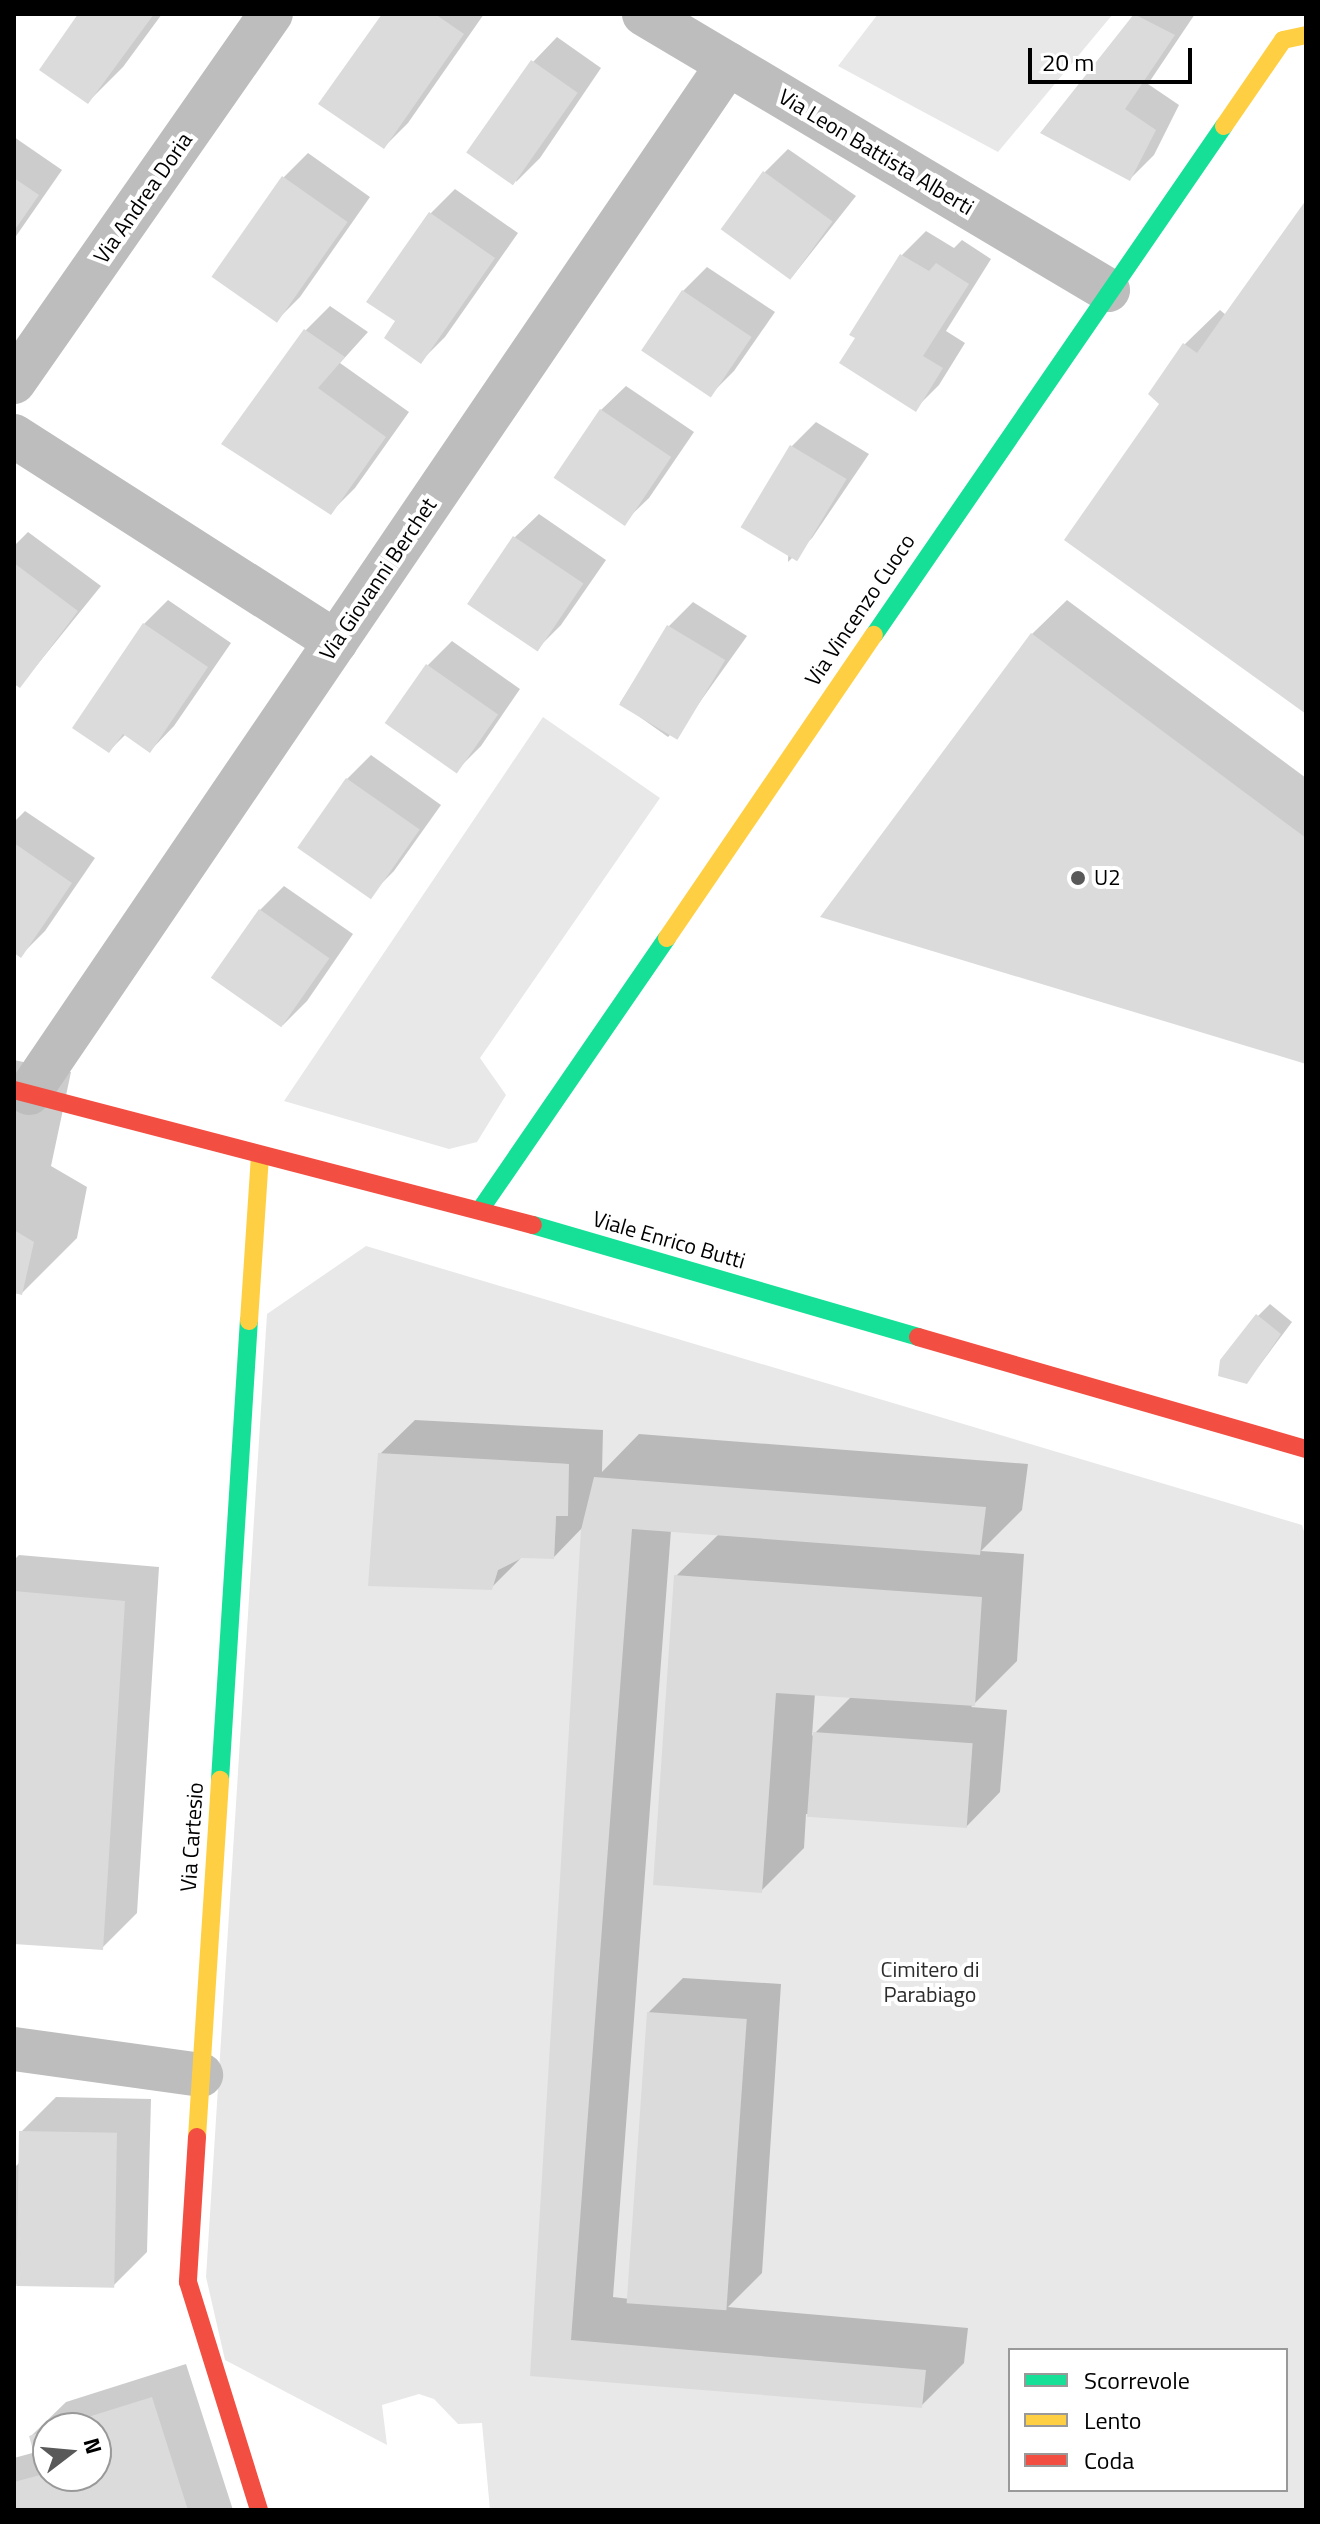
<!DOCTYPE html>
<html>
<head>
<meta charset="utf-8">
<style>
  body { margin:0 }
  #map { position:relative; width:1320px; height:2524px; overflow:hidden; background:#fff; font-family:"Titillium Web",sans-serif }
  div>[style] { position:absolute }
  .green>* { inset:0; background:#e8e8e8 }
  .shadow>* { inset:0; background:#0003 }
  .building>* { inset:0; background:#dbdbdb; transform-origin:0 0 }
  .street>* { height:44px; margin:-22px; padding:0 22px; transform-origin:22px; border-radius:22px; background:#bdbdbd }
  .fast>* { height:18px; margin:-9px; padding:0 9px; transform-origin:9px; border-radius:9px; background:#16e098 }
  .slow>* { height:18px; margin:-9px; padding:0 9px; transform-origin:9px; border-radius:9px; background:#ffcf43 }
  .jam>* { height:18px; margin:-9px; padding:0 9px; transform-origin:9px; border-radius:9px; background:#f24e42 }
  .dots>* { width:22px; height:22px; translate:-50% -50%; box-sizing:border-box; border:4px solid #fff; border-radius:50% }
  span { translate:-50% -50%; white-space:nowrap; text-align:center; line-height:1.15; -webkit-text-stroke:8px #fff; paint-order:stroke }
  .street-label { font-size:22px; color:#000 }
  .poi-label { font-size:22px; color:#000 }
  .left { translate:0 -50%; text-align:left }
  .park-label { font-size:22px; color:#2c2c2c }
  .frame { position:absolute; inset:0; border:16px solid #000; pointer-events:none }
  .legend { position:absolute; left:1008px; top:2348px; width:280px; height:144px; box-sizing:border-box; background:#fff; border:2px solid #999; margin:0; padding:10px 14px; list-style:none; font-size:24px; color:#000 }
  .legend li { display:flex; align-items:center; gap:16px; height:40px }
  .legend b { width:40px; border:2px solid #999 }
  .north { position:absolute; left:32px; top:2412px; width:80px; height:80px; box-sizing:border-box; background:#fff; border:2px solid #999; border-radius:50%; rotate:74deg; font-size:22px; font-weight:700; line-height:32px; text-align:center; color:#000 }
  .north::after { content:''; display:block; margin:auto; width:28px; height:36px; background:#595959; clip-path:polygon(50% 0,100% 100%,50% 72%,0 100%) }
  .scale { position:absolute; left:1028px; top:48px; width:164px; height:36px; box-sizing:border-box; border:4px solid #000; border-top:0; padding-left:10px; font-size:24px; line-height:28px; white-space:nowrap; color:#000; -webkit-text-stroke:6px #fff; paint-order:stroke }
</style>
</head>
<body>
<div id="map">
  <div class="green">
    <div style="clip-path:polygon(878px 14px,1113px 14px,998px 152px,838px 66px)"></div>
    <div style="clip-path:polygon(543px 717px,660px 798px,480px 1058px,506px 1095px,477px 1142px,449px 1149px,284px 1101px)"></div>
    <div style="clip-path:polygon(evenodd,366px 1246px,1302px 1525px,1306px 1538px,1306px 2510px,490px 2510px,482px 2423px,458px 2424px,434px 2399px,419px 2394px,382px 2405px,387px 2445px,225px 2360px,206px 2277px,267px 1314px,366px 1246px,378px 1454px,568px 1464px,568px 1516px,556px 1516px,554px 1558px,522px 1558px,498px 1570px,491px 1590px,378px 1454px,366px 1246px,1010px 2350px,1286px 2350px,1286px 2490px,1010px 2490px,1010px 2350px)"></div>
  </div>
  <div class="shadow">
    <div style="clip-path:polygon(80px 14px,162px 14px,123px 67px,88px 102px)"></div>
    <div style="clip-path:polygon(384px 14px,484px 14px,408px 123px,384px 147px)"></div>
    <div style="clip-path:polygon(1137px 14px,1195px 14px,1148px 84px,1179px 105px,1154px 155px,1130px 179px,1043px 132px)"></div>
    <div style="clip-path:polygon(557px 37px,601px 68px,540px 158px,516px 182px,533px 62px)"></div>
    <div style="clip-path:polygon(14px 137px,62px 170px,14px 239px)"></div>
    <div style="clip-path:polygon(788px 149px,856px 196px,792px 277px,764px 173px)"></div>
    <div style="clip-path:polygon(308px 153px,370px 197px,300px 297px,276px 321px,213px 277px,284px 177px)"></div>
    <div style="clip-path:polygon(455px 189px,518px 233px,445px 337px,421px 361px,397px 321px,369px 301px,431px 213px)"></div>
    <div style="clip-path:polygon(1306px 204px,1306px 712px,1162px 404px,1151px 394px,1185px 344px,1220px 310px,1226px 315px)"></div>
    <div style="clip-path:polygon(926px 231px,954px 248px,962px 240px,991px 259px,946px 331px,965px 343px,939px 385px,915px 409px,852px 334px,902px 255px)"></div>
    <div style="clip-path:polygon(707px 267px,775px 312px,734px 371px,710px 395px,683px 291px)"></div>
    <div style="clip-path:polygon(330px 306px,368px 332px,340px 363px,409px 412px,355px 488px,331px 512px,224px 443px,306px 330px)"></div>
    <div style="clip-path:polygon(626px 386px,694px 432px,649px 498px,624px 522px,601px 410px)"></div>
    <div style="clip-path:polygon(816px 422px,869px 454px,812px 538px,788px 562px,792px 446px)"></div>
    <div style="clip-path:polygon(539px 514px,606px 560px,561px 625px,537px 649px,514px 538px)"></div>
    <div style="clip-path:polygon(28px 532px,101px 586px,20px 686px,14px 681px,14px 546px)"></div>
    <div style="clip-path:polygon(168px 600px,231px 643px,174px 726px,150px 751px,126px 734px,109px 751px,144px 624px)"></div>
    <div style="clip-path:polygon(1067px 600px,1306px 778px,1306px 1062px,1032px 634px)"></div>
    <div style="clip-path:polygon(693px 602px,747px 636px,692px 713px,668px 737px,620px 703px,669px 626px)"></div>
    <div style="clip-path:polygon(452px 641px,520px 689px,481px 746px,457px 770px,428px 665px)"></div>
    <div style="clip-path:polygon(371px 755px,441px 805px,394px 871px,370px 895px,347px 779px)"></div>
    <div style="clip-path:polygon(25px 811px,95px 858px,45px 931px,21px 955px,14px 951px,14px 822px)"></div>
    <div style="clip-path:polygon(284px 886px,353px 934px,307px 1001px,283px 1025px,260px 910px)"></div>
    <div style="clip-path:polygon(14px 1060px,71px 1072px,51px 1166px,87px 1187px,77px 1238px,22px 1293px,14px 1291px)"></div>
    <div style="clip-path:polygon(1270px 1304px,1292px 1322px,1247px 1382px,1258px 1316px)"></div>
    <div style="clip-path:polygon(evenodd,415px 1420px,603px 1430px,602px 1472px,639px 1434px,1028px 1464px,1022px 1510px,981px 1551px,1024px 1554px,1017px 1661px,971px 1707px,1007px 1710px,1000px 1792px,966px 1827px,806px 1814px,804px 1848px,761px 1891px,676px 1576px,719px 1534px,671px 1530px,613px 2297px,630px 2299px,648px 2013px,683px 1978px,781px 1984px,762px 2273px,728px 2307px,968px 2328px,964px 2363px,921px 2406px,532px 2374px,583px 1527px,554px 1557px,523px 1556px,491px 1588px,380px 1454px,415px 1420px,815px 1693px,852px 1696px,812px 1736px,815px 1693px)"></div>
    <div style="clip-path:polygon(19px 1555px,159px 1567px,137px 1913px,102px 1948px,14px 1942px,14px 1560px)"></div>
    <div style="clip-path:polygon(56px 2097px,151px 2099px,147px 2252px,112px 2287px,14px 2284px,14px 2168px,21px 2161px,21px 2132px)"></div>
    <div style="clip-path:polygon(evenodd,186px 2364px,233px 2510px,14px 2510px,14px 2458px,36px 2452px,31px 2436px,66px 2402px,186px 2364px,48px 2428px,96px 2428px,96px 2476px,48px 2476px,48px 2428px)"></div>
  </div>
  <div class="building">
    <div style="clip-path:polygon(78px 14px,154px 14px,88px 104px,39px 70px)"></div>
    <div style="clip-path:polygon(382px 14px,435px 14px,464px 34px,384px 149px,318px 104px)"></div>
    <div style="clip-path:polygon(1134px 14px,1175px 35px,1125px 109px,1156px 130px,1130px 181px,1040px 133px)"></div>
    <div style="left:531px;top:60px;width:57px;height:113px;rotate:35deg"></div>
    <div style="left:763px;top:171px;width:86px;height:72px;rotate:36deg"></div>
    <div style="left:282px;top:176px;width:80px;height:123px;rotate:35deg"></div>
    <div style="clip-path:polygon(14px 178px,39px 195px,14px 231px)"></div>
    <div style="clip-path:polygon(1306px 200px,1306px 714px,1064px 540px,1159px 404px,1148px 394px,1183px 343px,1197px 353px)"></div>
    <div style="clip-path:polygon(429px 212px,495px 258px,421px 364px,384px 338px,395px 321px,366px 302px)"></div>
    <div style="clip-path:polygon(900px 254px,929px 271px,936px 263px,969px 284px,923px 356px,943px 368px,916px 412px,839px 363px,855px 338px,849px 335px)"></div>
    <div style="left:682px;top:290px;width:84px;height:73px;rotate:34deg"></div>
    <div style="clip-path:polygon(304px 329px,345px 357px,318px 388px,386px 437px,331px 515px,221px 444px)"></div>
    <div style="left:600px;top:409px;width:86px;height:83px;rotate:34deg"></div>
    <div style="left:790px;top:445px;width:66px;height:96px;rotate:31deg"></div>
    <div style="left:513px;top:536px;width:85px;height:82px;rotate:34deg"></div>
    <div style="clip-path:polygon(14px 563px,78px 611px,20px 688px,14px 684px)"></div>
    <div style="clip-path:polygon(143px 623px,208px 667px,150px 753px,123px 734px,109px 753px,72px 728px)"></div>
    <div style="left:667px;top:625px;width:68px;height:93px;rotate:31deg"></div>
    <div style="clip-path:polygon(1031px 633px,1306px 838px,1306px 1064px,820px 917px)"></div>
    <div style="left:426px;top:664px;width:88px;height:72px;rotate:35deg"></div>
    <div style="left:346px;top:778px;width:90px;height:85px;rotate:35deg"></div>
    <div style="clip-path:polygon(14px 843px,72px 883px,21px 958px,14px 953px)"></div>
    <div style="left:259px;top:909px;width:86px;height:84px;rotate:35deg"></div>
    <div style="clip-path:polygon(14px 1230px,34px 1242px,22px 1295px,14px 1293px)"></div>
    <div style="clip-path:polygon(1256px 1314px,1281px 1334px,1247px 1384px,1218px 1376px,1220px 1360px)"></div>
    <div style="clip-path:polygon(378px 1453px,569px 1464px,568px 1516px,556px 1516px,554px 1559px,522px 1558px,498px 1570px,492px 1590px,368px 1586px)"></div>
    <div style="clip-path:polygon(594px 1477px,986px 1507px,980px 1555px,632px 1529px,571px 2340px,926px 2370px,922px 2408px,530px 2376px,581px 1530px)"></div>
    <div style="clip-path:polygon(674px 1575px,982px 1597px,975px 1706px,776px 1693px,762px 1893px,653px 1885px)"></div>
    <div style="clip-path:polygon(14px 1591px,125px 1601px,103px 1950px,14px 1944px)"></div>
    <div style="left:813px;top:1732px;width:160px;height:85px;rotate:4deg"></div>
    <div style="left:647px;top:2012px;width:100px;height:292px;rotate:4deg"></div>
    <div style="left:19px;top:2131px;width:98px;height:155px;rotate:1deg"></div>
    <div style="clip-path:polygon(152px 2397px,188px 2510px,14px 2510px,14px 2482px,40px 2475px,29px 2436px,48px 2430px,48px 2476px,96px 2476px,96px 2428px,56px 2427px)"></div>
  </div>
  <div class="street">
    <div style="left:644px;top:14px;width:540px;rotate:30.75deg"></div>
    <div style="left:14px;top:382px;width:449px;rotate:-55.1deg"></div>
    <div style="left:14px;top:436px;width:382px;rotate:32.6deg"></div>
    <div style="left:29px;top:1093px;width:1244px;rotate:-55.81deg"></div>
    <div style="left:14px;top:2049px;width:189px;rotate:7.9deg"></div>
  </div>
  <div class="fast">
    <div style="left:874px;top:635px;width:618px;rotate:-55.49deg"></div>
    <div style="left:480px;top:1210px;width:330px;rotate:-55.5deg"></div>
    <div style="left:533px;top:1225px;width:401px;rotate:16.2deg"></div>
    <div style="left:220px;top:1780px;width:460px;rotate:-86.4deg"></div>
  </div>
  <div class="slow">
    <div style="left:1224px;top:126px;width:104px;rotate:-55.5deg"></div>
    <div style="left:1283px;top:40px;width:24px;rotate:-12deg"></div>
    <div style="left:667px;top:938px;width:367px;rotate:-55.7deg"></div>
    <div style="left:249px;top:1321px;width:165px;rotate:-86.2deg"></div>
    <div style="left:197px;top:2137px;width:358px;rotate:-86.3deg"></div>
  </div>
  <div class="jam">
    <div style="left:14px;top:1090px;width:536px;rotate:14.58deg"></div>
    <div style="left:918px;top:1337px;width:404px;rotate:16.1deg"></div>
    <div style="left:197px;top:2137px;width:145px;rotate:93.6deg"></div>
    <div style="left:188px;top:2282px;width:239px;rotate:72.7deg"></div>
  </div>
  <div class="dots">
    <div style="left:1078px;top:878px;background:#595959"></div>
  </div>
  <div class="street-label">
    <span style="left:876px;top:152px;rotate:31deg">Via Leon Battista Alberti</span>
    <span style="left:143px;top:198px;rotate:-55deg">Via Andrea Doria</span>
    <span style="left:378px;top:579px;rotate:-56deg">Via Giovanni Berchet</span>
    <span style="left:860px;top:610px;rotate:-56deg">Via Vincenzo Cuoco</span>
    <span style="left:669px;top:1240px;rotate:16deg">Viale Enrico Butti</span>
    <span style="left:192px;top:1837px;rotate:-86deg">Via Cartesio</span>
  </div>
  <div class="poi-label">
    <span class="left" style="left:1094px;top:878px">U2</span>
  </div>
  <div class="park-label">
    <span style="left:930px;top:1982px">Cimitero di<br>Parabiago</span>
  </div>
  <div class="frame"></div>
  <ul class="legend">
  <li><b style="height:10px;background:#16e098"></b>Scorrevole</li>
  <li><b style="height:10px;background:#ffcf43"></b>Lento</li>
  <li><b style="height:10px;background:#f24e42"></b>Coda</li>
  </ul>
  <div class="north">N</div>
  <div class="scale">20 m</div>
</div>
</body>
</html>
